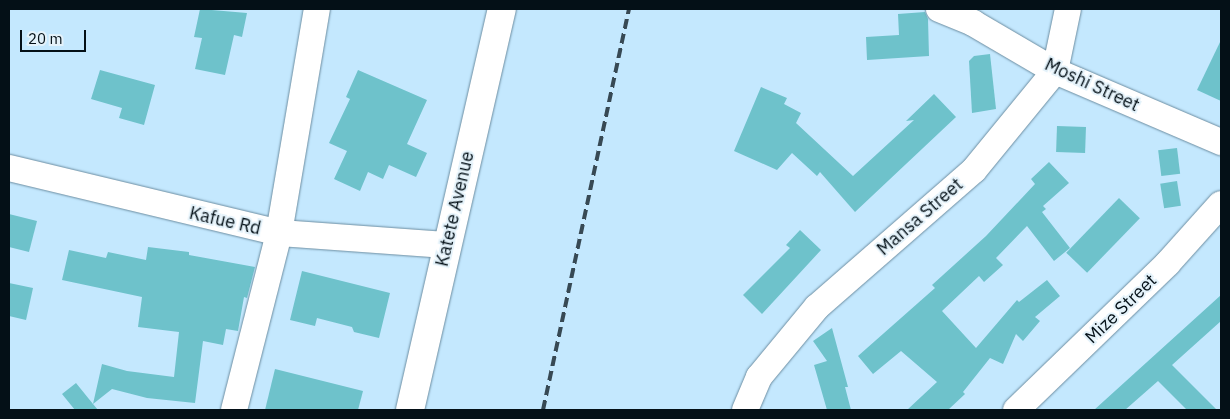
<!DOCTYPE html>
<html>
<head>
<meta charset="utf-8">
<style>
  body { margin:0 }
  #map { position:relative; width:1230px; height:419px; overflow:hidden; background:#c4e8fe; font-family:"IBM Plex Sans",sans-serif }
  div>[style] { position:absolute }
  .building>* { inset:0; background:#6ec2cb; transform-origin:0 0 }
  .roads { filter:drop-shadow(0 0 1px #6c8da1) drop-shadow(0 0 1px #6c8da1) }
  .minor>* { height:26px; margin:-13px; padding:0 13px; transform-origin:13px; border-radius:13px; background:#fff }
  .tertiary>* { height:28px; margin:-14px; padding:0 14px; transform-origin:14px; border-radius:14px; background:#fff }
  .rail>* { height:4px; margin-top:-2px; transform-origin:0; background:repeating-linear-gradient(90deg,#374954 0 10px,transparent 0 15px) }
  span { translate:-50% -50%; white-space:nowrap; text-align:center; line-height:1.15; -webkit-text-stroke:4px #e4f2fa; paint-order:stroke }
  .street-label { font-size:18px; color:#041017 }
  .frame { position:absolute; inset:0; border:10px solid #041017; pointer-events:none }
  .scale { position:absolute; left:20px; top:30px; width:66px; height:22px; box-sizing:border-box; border:2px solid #041017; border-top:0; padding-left:6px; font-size:15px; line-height:18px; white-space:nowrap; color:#041017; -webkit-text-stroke:4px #e4f2fa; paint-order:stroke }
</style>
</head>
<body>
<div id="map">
  <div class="building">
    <div style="clip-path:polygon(200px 9px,247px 13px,242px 37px,234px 35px,225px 75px,195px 69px,202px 38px,194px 37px)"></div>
    <div style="clip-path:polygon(925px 12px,928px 19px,929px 56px,867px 60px,866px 37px,899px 35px,898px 14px)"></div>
    <div style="clip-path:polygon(1221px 40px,1221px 101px,1197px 90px)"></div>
    <div style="clip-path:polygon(990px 54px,996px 109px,972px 113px,969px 61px,974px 56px)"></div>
    <div style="clip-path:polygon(100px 70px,155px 85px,144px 125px,119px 118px,122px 108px,91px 99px)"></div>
    <div style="clip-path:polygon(358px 70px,427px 100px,407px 144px,427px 153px,416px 177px,389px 165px,383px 179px,368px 172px,360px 191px,334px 179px,347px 151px,329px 143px,350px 99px,346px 97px)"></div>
    <div style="clip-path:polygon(761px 87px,787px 98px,784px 104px,801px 113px,796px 123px,853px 176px,914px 120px,906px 121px,934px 94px,956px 117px,855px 212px,820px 172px,817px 176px,792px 153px,777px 170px,734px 151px)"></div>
    <div style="left:1057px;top:126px;width:29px;height:26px;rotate:2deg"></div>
    <div style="left:1177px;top:148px;width:26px;height:19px;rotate:83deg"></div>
    <div style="clip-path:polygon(1049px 162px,1069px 183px,1043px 206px,1046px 209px,1042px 212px,1070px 248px,1054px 261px,1027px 226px,996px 258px,1003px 265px,984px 282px,979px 276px,942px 311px,976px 348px,1017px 300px,1019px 302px,1047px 280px,1060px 296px,1035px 317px,1040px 321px,1023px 341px,1016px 334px,1003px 364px,990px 358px,963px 392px,965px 394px,948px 410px,907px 410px,937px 382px,901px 351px,873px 374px,858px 356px,935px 288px,932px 285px,986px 236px,1035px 184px,1031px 179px)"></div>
    <div style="left:1177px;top:181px;width:25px;height:17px;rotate:81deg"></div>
    <div style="left:1119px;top:198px;width:29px;height:76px;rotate:44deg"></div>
    <div style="clip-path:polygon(9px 214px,37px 221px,29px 252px,9px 247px)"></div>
    <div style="clip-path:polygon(800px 230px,821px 250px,762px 314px,743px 295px,790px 248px,786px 245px)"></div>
    <div style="clip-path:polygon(148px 247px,189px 252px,189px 255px,255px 267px,247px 298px,244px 297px,238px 331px,226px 329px,223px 345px,203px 341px,195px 403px,147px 398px,112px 389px,93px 404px,98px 410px,75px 410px,62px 394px,76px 383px,93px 404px,102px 364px,127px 371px,174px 377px,179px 332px,138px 327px,142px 297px,62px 280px,69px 250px,106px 258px,108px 252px,146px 260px)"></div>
    <div style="clip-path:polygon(302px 271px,390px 293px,379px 338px,354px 332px,352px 327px,317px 318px,315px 326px,290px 320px)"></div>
    <div style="clip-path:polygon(9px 283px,33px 288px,26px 320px,9px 316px)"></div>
    <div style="clip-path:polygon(1221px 295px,1221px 321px,1172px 365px,1217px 410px,1187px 410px,1158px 381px,1125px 410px,1094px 410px)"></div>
    <div style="clip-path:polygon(832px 328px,848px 387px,845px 387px,851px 410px,827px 410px,814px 365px,827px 361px,813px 341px)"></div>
    <div style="clip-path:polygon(275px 369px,363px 391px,358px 410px,265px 410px)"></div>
  </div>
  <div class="roads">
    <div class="minor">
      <div style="left:939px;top:9px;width:37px;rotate:22deg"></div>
      <div style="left:973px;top:23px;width:95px;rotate:30.3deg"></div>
      <div style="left:1055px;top:71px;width:181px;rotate:23.2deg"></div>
      <div style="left:9px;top:168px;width:278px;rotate:13.5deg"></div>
      <div style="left:279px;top:233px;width:168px;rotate:4.1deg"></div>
      <div style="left:234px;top:410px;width:183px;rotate:-75.7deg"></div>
      <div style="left:279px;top:233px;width:227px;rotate:-80.4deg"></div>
      <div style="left:745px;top:410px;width:36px;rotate:-67deg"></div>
      <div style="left:759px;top:377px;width:91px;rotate:-50.4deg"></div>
      <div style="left:817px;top:307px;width:208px;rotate:-41.1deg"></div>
      <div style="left:974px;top:170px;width:128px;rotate:-50.7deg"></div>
      <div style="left:1055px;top:71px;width:63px;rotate:-78.2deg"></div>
      <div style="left:1016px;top:410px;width:211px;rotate:-44deg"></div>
      <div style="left:1168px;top:263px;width:79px;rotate:-48.1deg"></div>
    </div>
    <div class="tertiary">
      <div style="left:410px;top:410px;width:411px;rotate:-77.1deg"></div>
    </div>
  </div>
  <div class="rail">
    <div style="left:543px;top:410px;width:410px;rotate:-77.9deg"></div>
  </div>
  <div class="street-label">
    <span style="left:1092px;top:85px;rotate:25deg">Moshi Street</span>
    <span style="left:455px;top:209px;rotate:-77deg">Katete Avenue</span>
    <span style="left:920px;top:217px;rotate:-41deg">Mansa Street</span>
    <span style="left:225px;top:221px;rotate:13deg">Kafue Rd</span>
    <span style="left:1121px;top:309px;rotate:-44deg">Mize Street</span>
  </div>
  <div class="frame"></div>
  <div class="scale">20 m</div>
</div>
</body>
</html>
